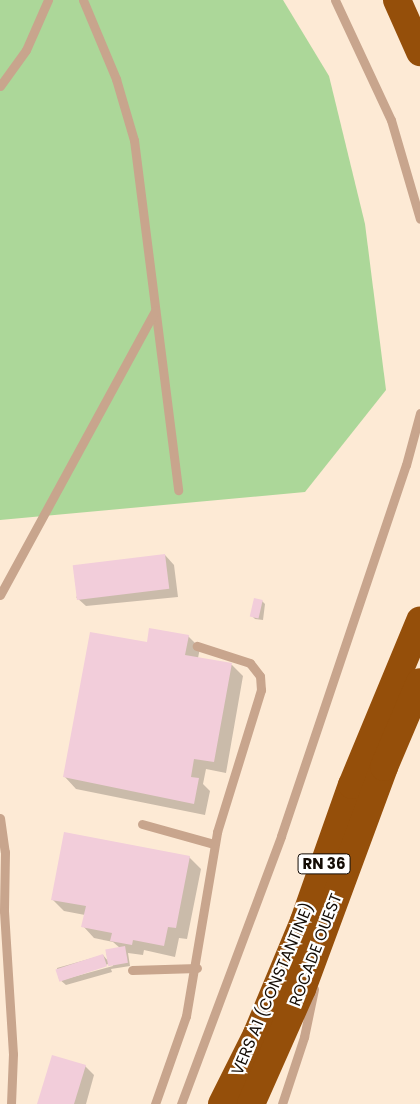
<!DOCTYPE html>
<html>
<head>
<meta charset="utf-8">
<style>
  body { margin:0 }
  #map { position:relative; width:420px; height:1104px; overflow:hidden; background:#fdead5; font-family:Poppins,sans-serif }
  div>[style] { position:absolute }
  .green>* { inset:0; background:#acd799 }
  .shadow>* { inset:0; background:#0003 }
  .building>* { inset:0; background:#f2cdda; transform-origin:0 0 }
  .lane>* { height:9px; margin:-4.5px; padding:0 4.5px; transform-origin:4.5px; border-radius:4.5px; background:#c8a58d }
  .highway>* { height:28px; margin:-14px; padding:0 14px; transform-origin:14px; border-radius:14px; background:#954f0a }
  span { translate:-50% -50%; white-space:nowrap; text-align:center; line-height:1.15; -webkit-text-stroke:4.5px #fff; paint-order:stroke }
  .shield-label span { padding:1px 4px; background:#fff; border:1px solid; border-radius:4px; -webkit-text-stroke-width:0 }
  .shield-label { font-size:15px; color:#130b04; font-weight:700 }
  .street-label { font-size:16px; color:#130b04 }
</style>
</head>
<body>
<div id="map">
  <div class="green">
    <div style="clip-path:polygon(0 0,283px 0,329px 76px,365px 224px,386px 390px,305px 492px,0 520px)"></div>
  </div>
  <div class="shadow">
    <div style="clip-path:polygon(165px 555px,174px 565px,178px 597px,86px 606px,76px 597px)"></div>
    <div style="clip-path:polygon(262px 601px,265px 604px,263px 620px,255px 619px,252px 616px)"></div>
    <div style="clip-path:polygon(188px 636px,200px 648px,198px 658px,232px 665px,243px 676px,226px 773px,206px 769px,203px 784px,210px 791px,205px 815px,76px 789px,65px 777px)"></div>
    <div style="clip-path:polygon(evenodd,65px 833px,189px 857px,201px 869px,187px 939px,179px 938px,175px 957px,144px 950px,143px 955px,128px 953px,130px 966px,111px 969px,112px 972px,66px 985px,59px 979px,57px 968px,103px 955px,108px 961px,106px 951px,120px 948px,113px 942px,94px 938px,83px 926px,85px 915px,64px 911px,52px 899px,65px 833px,112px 963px,113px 966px,62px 980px,62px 977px,112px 963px)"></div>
    <div style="clip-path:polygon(85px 1066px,94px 1075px,86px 1104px,39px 1104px)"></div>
  </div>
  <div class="building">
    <div style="left:165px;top:554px;width:35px;height:93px;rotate:83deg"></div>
    <div style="left:254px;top:598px;width:9px;height:19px;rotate:13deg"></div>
    <div style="clip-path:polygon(149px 628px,189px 635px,185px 655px,232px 663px,214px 762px,194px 759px,191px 777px,199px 778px,194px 804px,63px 777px,90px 632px,147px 642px)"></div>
    <div style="clip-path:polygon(64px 832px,190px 856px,176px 928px,168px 927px,164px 946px,133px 940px,132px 945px,110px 941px,112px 933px,81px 927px,86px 906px,51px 900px)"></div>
    <div style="left:125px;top:946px;width:17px;height:20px;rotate:80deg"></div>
    <div style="left:103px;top:954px;width:13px;height:50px;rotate:72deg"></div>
    <div style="clip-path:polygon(52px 1055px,86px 1065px,74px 1104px,37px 1104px)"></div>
  </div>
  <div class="lane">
    <div style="left:83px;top:0;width:86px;rotate:67.3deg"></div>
    <div style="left:116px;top:79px;width:64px;rotate:73.6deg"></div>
    <div style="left:134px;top:140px;width:353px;rotate:82.8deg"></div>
    <div style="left:335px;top:0;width:132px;rotate:65deg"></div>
    <div style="left:391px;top:120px;width:103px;rotate:73.7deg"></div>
    <div style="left:0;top:86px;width:44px;rotate:-54.2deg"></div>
    <div style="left:26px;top:50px;width:55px;rotate:-66.3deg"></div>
    <div style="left:0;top:595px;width:324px;rotate:-61.4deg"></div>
    <div style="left:0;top:818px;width:34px;rotate:82deg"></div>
    <div style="left:5px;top:852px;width:59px;rotate:91deg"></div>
    <div style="left:4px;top:911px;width:143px;rotate:86.4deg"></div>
    <div style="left:13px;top:1054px;width:50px;rotate:92.3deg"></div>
    <div style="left:142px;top:824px;width:75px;rotate:15.5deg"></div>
    <div style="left:132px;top:970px;width:65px;rotate:-1.8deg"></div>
    <div style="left:155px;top:1104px;width:93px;rotate:-70.6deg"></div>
    <div style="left:186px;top:1016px;width:187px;rotate:-80.4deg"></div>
    <div style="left:217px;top:832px;width:149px;rotate:-72.8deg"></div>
    <div style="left:261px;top:690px;width:14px;rotate:-94deg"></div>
    <div style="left:260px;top:676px;width:16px;rotate:-128deg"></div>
    <div style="left:250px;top:663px;width:56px;rotate:-162.2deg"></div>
    <div style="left:181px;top:1104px;width:286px;rotate:-69.5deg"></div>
    <div style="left:281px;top:836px;width:391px;rotate:-71.4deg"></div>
    <div style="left:406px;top:465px;width:54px;rotate:-74.9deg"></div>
    <div style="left:282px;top:1104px;width:71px;rotate:-71.8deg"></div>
    <div style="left:304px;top:1037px;width:49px;rotate:-78.2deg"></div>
  </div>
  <div class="highway">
    <div style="left:397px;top:0;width:57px;rotate:66.1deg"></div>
    <div style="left:222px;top:1104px;width:78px;rotate:-63.4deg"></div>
    <div style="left:257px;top:1034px;width:122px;rotate:-67.4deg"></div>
    <div style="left:304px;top:921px;width:144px;rotate:-70.6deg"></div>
    <div style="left:352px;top:785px;width:178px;rotate:-67.5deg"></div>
    <div style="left:251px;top:1104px;width:126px;rotate:-66.1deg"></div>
    <div style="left:302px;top:989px;width:237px;rotate:-69.7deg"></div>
    <div style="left:384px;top:767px;width:92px;rotate:-67deg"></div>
  </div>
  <div class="shield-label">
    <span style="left:324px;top:864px">RN 36</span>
  </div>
  <div class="street-label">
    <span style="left:316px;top:950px;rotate:-69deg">ROCADE OUEST</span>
    <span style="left:273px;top:989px;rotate:-67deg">VERS A1 (CONSTANTINE)</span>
  </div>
</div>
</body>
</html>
